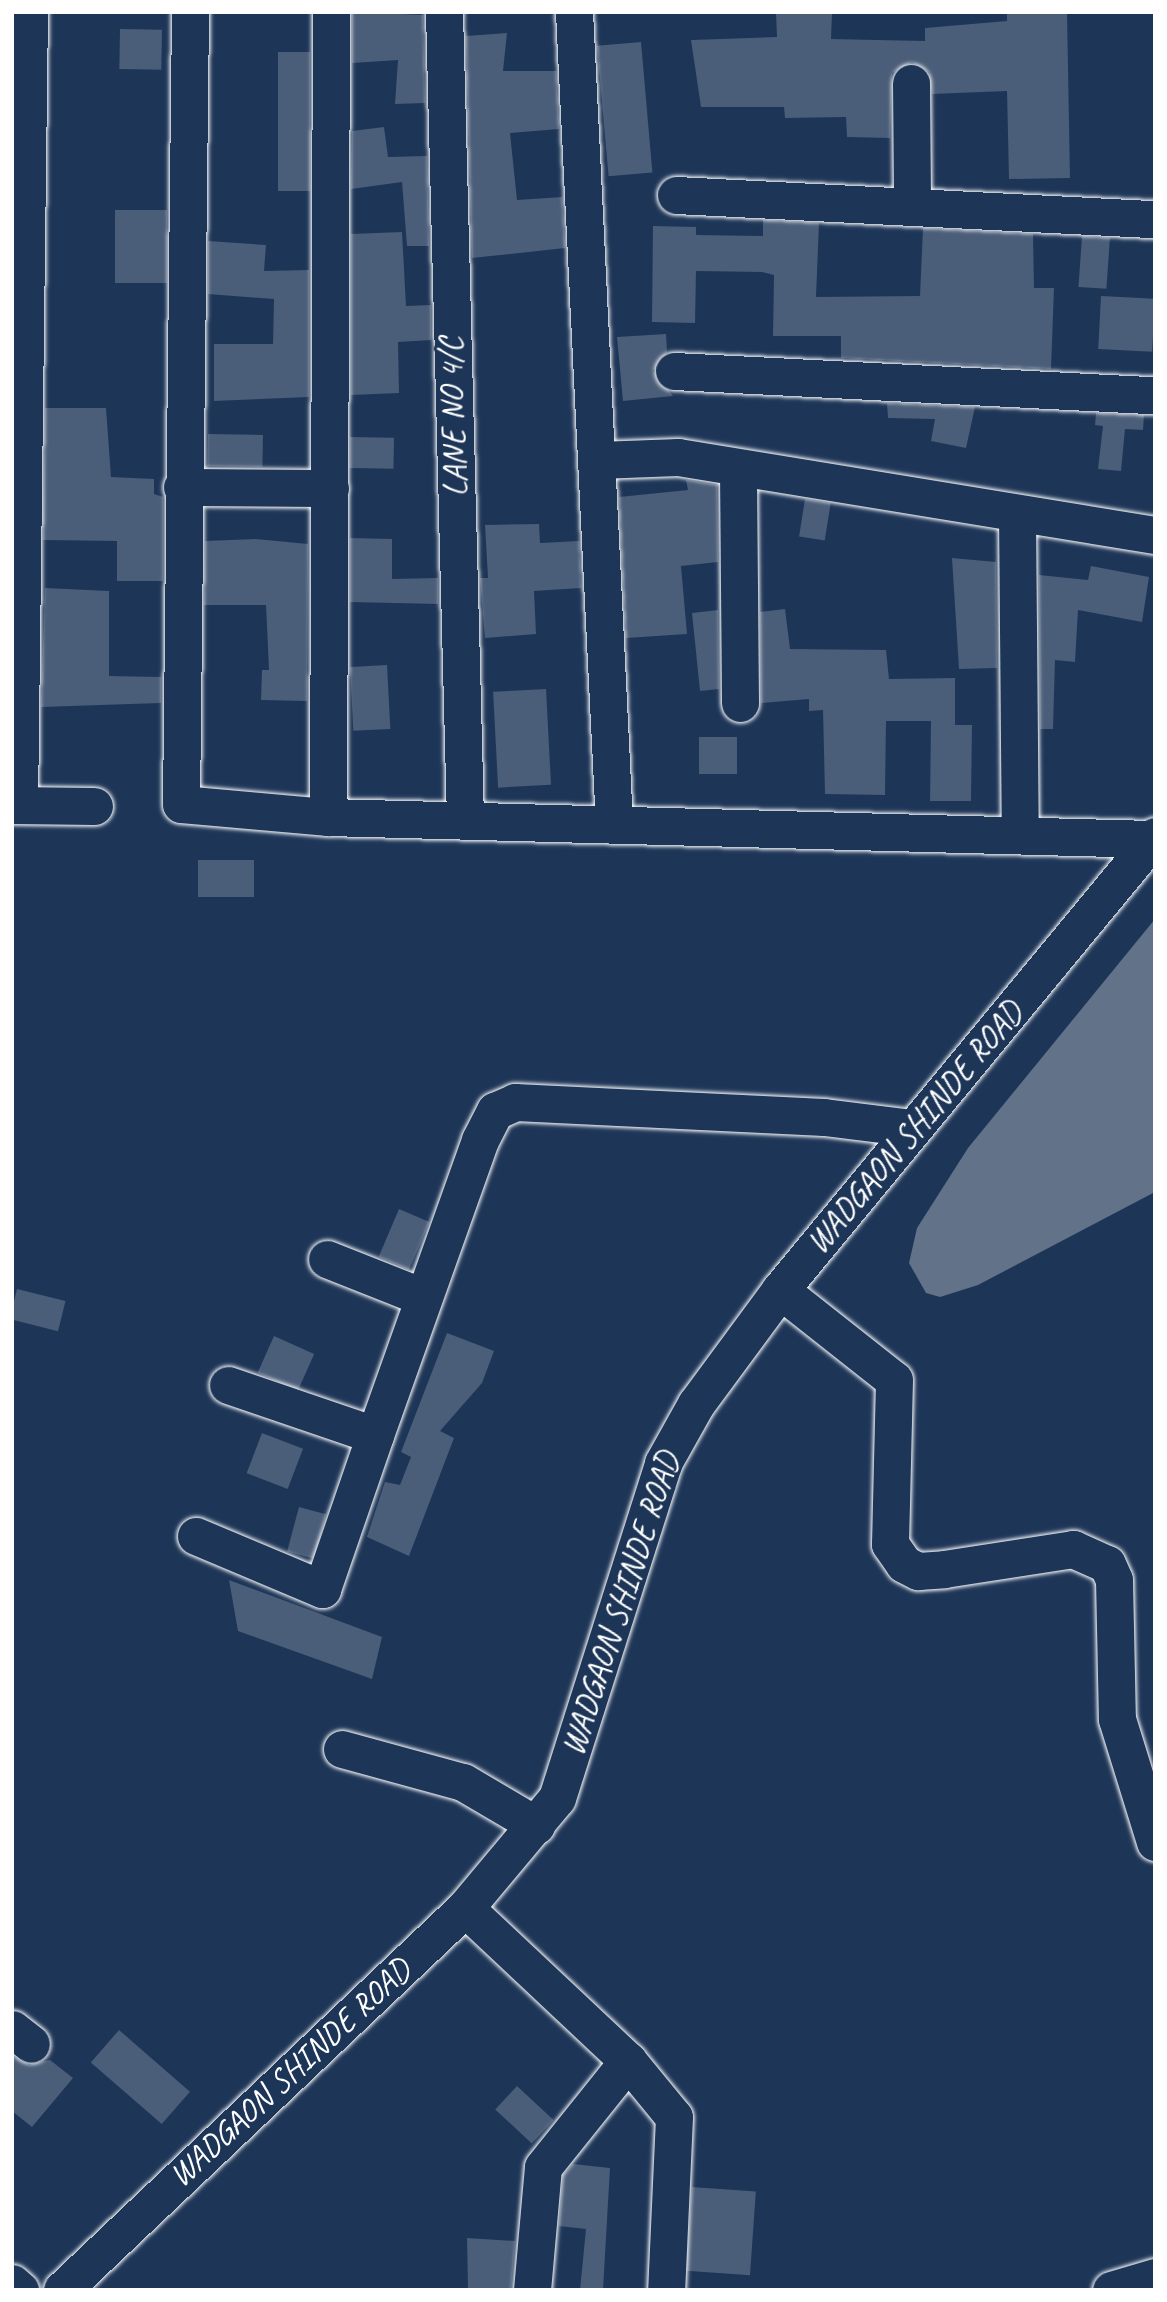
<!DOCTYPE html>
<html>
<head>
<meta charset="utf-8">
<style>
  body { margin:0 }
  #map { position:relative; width:1167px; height:2302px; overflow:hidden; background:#1d3557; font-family:Caveat,sans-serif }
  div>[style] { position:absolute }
  .water>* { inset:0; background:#617289 }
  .building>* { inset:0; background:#4a5d79; transform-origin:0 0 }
  .roads { filter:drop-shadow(0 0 2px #fff) drop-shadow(0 0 2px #fff) }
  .minor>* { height:37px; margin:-18.5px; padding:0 18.5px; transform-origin:18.5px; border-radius:18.5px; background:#1d3557 }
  span { translate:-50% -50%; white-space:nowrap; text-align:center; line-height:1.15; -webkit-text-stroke:6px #1d3557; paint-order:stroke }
  .street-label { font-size:33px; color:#fff }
  .frame { position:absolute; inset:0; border:14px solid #fff; pointer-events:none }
</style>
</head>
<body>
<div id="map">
  <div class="water">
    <div style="clip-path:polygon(1155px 919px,1155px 1192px,978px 1285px,940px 1297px,926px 1293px,909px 1263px,917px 1228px,968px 1148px)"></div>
  </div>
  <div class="building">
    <div style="clip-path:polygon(352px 12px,423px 15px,425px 103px,395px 104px,398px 60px,352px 63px)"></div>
    <div style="clip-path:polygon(1007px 12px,1067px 12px,1070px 178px,1009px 179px,1007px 91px,932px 94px,929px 72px,912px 62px,892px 73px,890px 138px,847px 137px,846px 117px,785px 118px,784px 107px,701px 107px,691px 40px,777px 37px,776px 13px,832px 13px,831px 39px,925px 41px,925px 28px,1007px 21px)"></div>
    <div style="left:120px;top:29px;width:42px;height:40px;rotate:1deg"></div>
    <div style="clip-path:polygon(507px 33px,503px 71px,556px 71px,559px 129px,510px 133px,517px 200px,562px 197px,565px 248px,472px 258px,466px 36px)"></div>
    <div style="left:641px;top:42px;width:131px;height:44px;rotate:85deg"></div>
    <div style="left:310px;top:52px;width:139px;height:32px;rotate:90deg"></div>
    <div style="clip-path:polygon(384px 127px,388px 157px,427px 156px,429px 246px,407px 246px,402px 182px,351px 189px,352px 131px)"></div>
    <div style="left:115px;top:210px;width:52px;height:73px"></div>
    <div style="clip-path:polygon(763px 220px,819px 223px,816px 297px,920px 296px,923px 228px,1033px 234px,1034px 288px,1054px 288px,1051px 369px,841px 358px,841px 336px,773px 336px,774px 275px,762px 272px,696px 271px,695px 323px,652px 322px,653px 226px,696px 227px,696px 235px,763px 236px)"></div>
    <div style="clip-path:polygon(402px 232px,406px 306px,431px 305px,431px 340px,398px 342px,399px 393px,351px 395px,351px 234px)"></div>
    <div style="left:1082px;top:236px;width:28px;height:51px;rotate:4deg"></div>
    <div style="clip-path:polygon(208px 241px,266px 245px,264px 271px,309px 270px,309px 397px,214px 401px,214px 344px,273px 344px,274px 299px,208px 294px)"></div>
    <div style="left:1101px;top:296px;width:54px;height:53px;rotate:3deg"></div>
    <div style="clip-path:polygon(666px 334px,667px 352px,653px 371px,673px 396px,623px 401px,617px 337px)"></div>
    <div style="clip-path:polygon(887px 403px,975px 407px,966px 448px,931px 441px,935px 419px,888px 418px)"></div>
    <div style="clip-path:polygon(45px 408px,106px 408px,111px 477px,154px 479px,154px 494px,163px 497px,163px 581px,117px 581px,117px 541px,43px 540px)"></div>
    <div style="clip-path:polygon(1096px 413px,1144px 415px,1143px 430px,1125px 429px,1121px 471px,1098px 469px,1103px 426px,1095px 425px)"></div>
    <div style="left:208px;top:434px;width:55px;height:32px;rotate:1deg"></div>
    <div style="left:350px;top:437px;width:44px;height:31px;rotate:1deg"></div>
    <div style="clip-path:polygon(686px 480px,717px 485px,718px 562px,681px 566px,687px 634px,626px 638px,619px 497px,688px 490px)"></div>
    <div style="left:805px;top:499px;width:26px;height:38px;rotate:9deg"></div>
    <div style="clip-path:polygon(539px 524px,540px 543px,579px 541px,581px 588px,534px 591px,536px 634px,485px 638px,480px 578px,488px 578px,485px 525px)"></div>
    <div style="clip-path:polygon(350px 538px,392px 539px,392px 579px,438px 578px,438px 604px,350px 602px)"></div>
    <div style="clip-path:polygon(256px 539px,308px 544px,307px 701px,261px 700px,262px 670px,269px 670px,266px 605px,204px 605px,205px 541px)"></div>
    <div style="clip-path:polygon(952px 558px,996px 562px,997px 668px,959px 669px)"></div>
    <div style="clip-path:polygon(1091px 566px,1149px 577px,1142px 622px,1078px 610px,1075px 662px,1055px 660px,1053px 729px,1040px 729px,1039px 575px,1088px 580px)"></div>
    <div style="clip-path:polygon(45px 588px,109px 591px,109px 676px,161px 677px,161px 703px,41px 707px)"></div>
    <div style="clip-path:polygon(785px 609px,790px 649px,886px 650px,889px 679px,955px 678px,955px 725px,972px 725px,971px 801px,930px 801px,931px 721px,886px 721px,885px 795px,825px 794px,823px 710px,809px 711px,809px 699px,761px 703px,760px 612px)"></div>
    <div style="clip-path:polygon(718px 610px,719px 689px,700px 691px,692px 613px)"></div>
    <div style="left:387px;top:665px;width:64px;height:37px;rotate:87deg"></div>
    <div style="left:546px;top:689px;width:96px;height:53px;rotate:87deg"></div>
    <div style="left:699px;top:737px;width:38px;height:37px"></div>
    <div style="left:198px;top:860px;width:56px;height:37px"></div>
    <div style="left:399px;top:1209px;width:33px;height:52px;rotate:23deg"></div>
    <div style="left:17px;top:1289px;width:50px;height:31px;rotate:14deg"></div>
    <div style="clip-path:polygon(447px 1333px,494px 1351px,482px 1383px,440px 1431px,454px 1438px,409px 1556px,367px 1537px,385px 1482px,400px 1485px,411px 1457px,401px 1452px)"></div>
    <div style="left:274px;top:1336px;width:44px;height:40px;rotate:24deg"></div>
    <div style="left:262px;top:1433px;width:44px;height:43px;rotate:21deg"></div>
    <div style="left:299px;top:1507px;width:28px;height:46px;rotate:15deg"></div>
    <div style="clip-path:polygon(229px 1580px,382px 1637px,372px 1679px,238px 1631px)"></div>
    <div style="left:119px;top:2030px;width:94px;height:43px;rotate:41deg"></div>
    <div style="clip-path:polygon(12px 2056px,29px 2065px,50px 2060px,73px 2078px,32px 2127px,12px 2111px)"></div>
    <div style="left:517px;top:2086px;width:50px;height:32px;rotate:43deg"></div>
    <div style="clip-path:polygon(573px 2164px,610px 2168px,603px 2290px,580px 2290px,586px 2229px,559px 2226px,563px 2175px)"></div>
    <div style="left:692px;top:2187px;width:64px;height:84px;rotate:4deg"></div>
    <div style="clip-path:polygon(467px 2238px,515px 2241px,511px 2289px,468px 2289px)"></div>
  </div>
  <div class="roads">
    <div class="minor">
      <div style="left:190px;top:12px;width:792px;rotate:90.65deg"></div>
      <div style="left:181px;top:804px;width:148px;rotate:5.1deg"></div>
      <div style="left:328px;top:817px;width:824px;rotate:1.53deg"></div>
      <div style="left:444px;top:12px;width:809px;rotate:88.51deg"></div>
      <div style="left:574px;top:12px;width:814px;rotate:87.18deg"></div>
      <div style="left:911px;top:83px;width:124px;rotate:89.5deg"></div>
      <div style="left:676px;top:195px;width:480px;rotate:2.9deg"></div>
      <div style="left:674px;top:371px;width:482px;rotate:2.9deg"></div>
      <div style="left:598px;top:460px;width:80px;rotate:-2.1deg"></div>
      <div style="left:678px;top:457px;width:483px;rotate:9.3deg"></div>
      <div style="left:738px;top:472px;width:231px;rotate:89.5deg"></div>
      <div style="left:182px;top:487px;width:148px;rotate:0.4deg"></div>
      <div style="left:1017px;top:514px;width:321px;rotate:89.5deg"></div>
      <div style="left:12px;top:805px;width:82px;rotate:0.7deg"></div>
      <div style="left:19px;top:805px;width:793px;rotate:-89.28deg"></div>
      <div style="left:328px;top:817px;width:805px;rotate:-89.79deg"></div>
      <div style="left:327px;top:1259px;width:103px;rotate:21.6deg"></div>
      <div style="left:780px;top:1290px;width:145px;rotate:38.3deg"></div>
      <div style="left:894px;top:1380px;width:164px;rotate:91.4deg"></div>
      <div style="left:890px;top:1544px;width:24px;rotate:55deg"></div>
      <div style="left:904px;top:1564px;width:16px;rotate:27deg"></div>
      <div style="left:918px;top:1571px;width:26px;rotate:-4deg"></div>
      <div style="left:944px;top:1569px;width:131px;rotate:-8.8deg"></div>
      <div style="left:1073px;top:1549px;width:37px;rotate:24deg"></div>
      <div style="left:1107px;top:1564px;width:17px;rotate:66deg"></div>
      <div style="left:1114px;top:1580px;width:139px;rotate:88.8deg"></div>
      <div style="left:1117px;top:1719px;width:129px;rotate:72.8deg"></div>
      <div style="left:228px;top:1385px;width:155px;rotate:18.8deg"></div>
      <div style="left:375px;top:1435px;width:313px;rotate:-70.4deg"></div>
      <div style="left:480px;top:1140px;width:33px;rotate:-63deg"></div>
      <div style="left:495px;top:1111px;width:22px;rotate:-24deg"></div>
      <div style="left:515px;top:1102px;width:309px;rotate:2.8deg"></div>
      <div style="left:824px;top:1117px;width:89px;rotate:7.1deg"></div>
      <div style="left:196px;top:1536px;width:137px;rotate:22.8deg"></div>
      <div style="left:322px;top:1589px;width:163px;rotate:-71deg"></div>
      <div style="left:342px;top:1749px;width:125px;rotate:15.3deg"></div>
      <div style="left:463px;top:1782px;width:85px;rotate:30.5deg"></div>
      <div style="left:465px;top:1908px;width:224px;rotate:43.2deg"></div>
      <div style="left:628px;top:2061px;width:72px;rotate:50.6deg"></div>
      <div style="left:674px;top:2117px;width:173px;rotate:92.6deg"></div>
      <div style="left:12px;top:2029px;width:24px;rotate:38deg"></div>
      <div style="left:12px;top:2283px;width:11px;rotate:41deg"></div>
      <div style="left:62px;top:2290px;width:555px;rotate:-43.47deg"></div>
      <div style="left:465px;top:1908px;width:143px;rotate:-50.1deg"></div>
      <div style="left:557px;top:1798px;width:351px;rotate:-72.4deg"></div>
      <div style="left:663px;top:1463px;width:68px;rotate:-60.8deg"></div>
      <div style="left:696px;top:1404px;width:142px;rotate:-53.6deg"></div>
      <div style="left:780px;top:1290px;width:589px;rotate:-50.44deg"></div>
      <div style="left:532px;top:2290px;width:123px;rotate:-84.9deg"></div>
      <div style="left:543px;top:2167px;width:136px;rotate:-51.3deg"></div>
      <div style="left:1111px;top:2290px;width:46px;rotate:-16.5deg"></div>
    </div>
  </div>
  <div class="street-label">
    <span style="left:454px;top:417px;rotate:-92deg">LANE NO 4/C</span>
    <span style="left:915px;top:1128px;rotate:-50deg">WADGAON SHINDE ROAD</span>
    <span style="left:621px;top:1604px;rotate:-72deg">WADGAON SHINDE ROAD</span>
    <span style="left:290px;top:2073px;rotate:-43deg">WADGAON SHINDE ROAD</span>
  </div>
  <div class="frame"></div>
</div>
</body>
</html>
